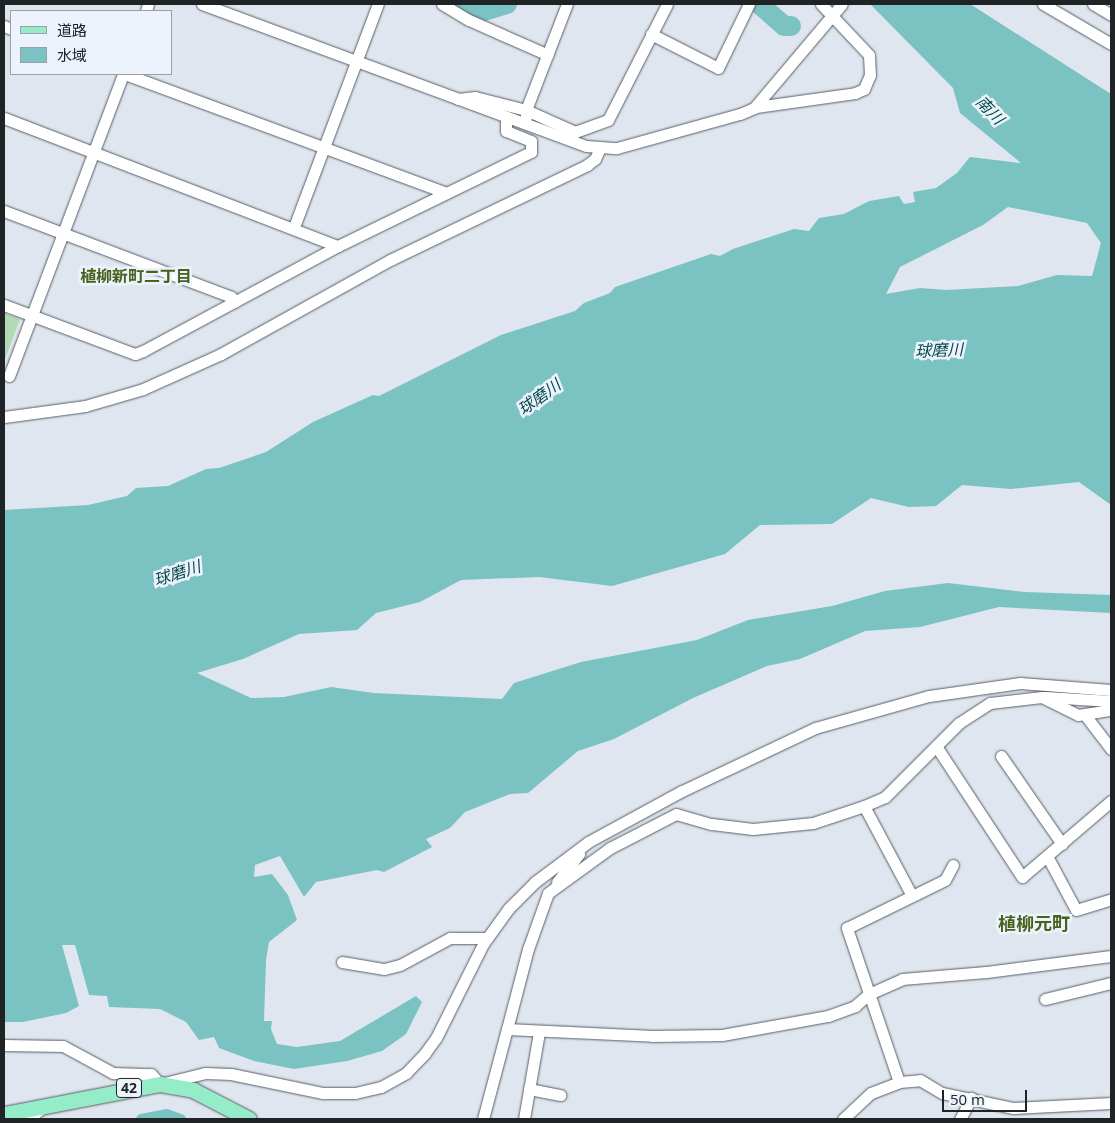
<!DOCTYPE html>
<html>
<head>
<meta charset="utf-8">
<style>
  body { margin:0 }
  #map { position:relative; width:1115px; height:1123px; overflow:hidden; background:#dfe6ef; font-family:"Open Sans","Noto Sans JP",sans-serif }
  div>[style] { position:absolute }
  .green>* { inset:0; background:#b2dab3 }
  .water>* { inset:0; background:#7bc2c3 }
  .canal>* { height:11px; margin:-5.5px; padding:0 5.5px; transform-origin:5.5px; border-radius:5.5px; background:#7bc2c3 }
  .river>* { height:20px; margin:-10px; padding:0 10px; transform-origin:10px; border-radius:10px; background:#7bc2c3 }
  .roads { filter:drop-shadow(0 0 1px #575d64) drop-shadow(0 0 1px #575d64) }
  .minor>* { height:11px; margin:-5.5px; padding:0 5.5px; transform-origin:5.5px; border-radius:5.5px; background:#fff }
  .major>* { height:15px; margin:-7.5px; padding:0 7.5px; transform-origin:7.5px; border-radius:7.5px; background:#94edc8 }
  span { translate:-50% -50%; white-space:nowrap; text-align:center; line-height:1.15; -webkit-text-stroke:5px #ecf3fc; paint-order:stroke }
  .shield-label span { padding:1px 4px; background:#ecf3fc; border:1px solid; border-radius:4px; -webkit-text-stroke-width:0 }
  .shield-label { font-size:14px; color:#202326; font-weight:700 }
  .water-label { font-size:16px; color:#05494b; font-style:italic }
  .neighbourhood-label { font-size:16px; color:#48611c; font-weight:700 }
  .quarter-label { font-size:18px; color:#48611c; font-weight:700 }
  .frame { position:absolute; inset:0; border:5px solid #202326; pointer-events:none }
  .legend { position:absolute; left:10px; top:10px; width:162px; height:65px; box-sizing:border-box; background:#ecf3fc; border:1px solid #9aa0a6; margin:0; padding:6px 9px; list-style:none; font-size:15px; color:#202326 }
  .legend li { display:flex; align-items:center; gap:10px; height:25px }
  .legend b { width:25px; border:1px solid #9aa0a6 }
  .scale { position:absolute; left:942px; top:1090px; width:85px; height:22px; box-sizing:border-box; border:2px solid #202326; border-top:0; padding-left:6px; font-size:15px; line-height:18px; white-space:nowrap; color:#202326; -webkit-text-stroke:4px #ecf3fc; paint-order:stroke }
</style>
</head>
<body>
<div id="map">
  <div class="green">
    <div style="clip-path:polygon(4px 313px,20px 319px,4px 362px)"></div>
  </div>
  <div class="water">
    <div style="clip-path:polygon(evenodd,870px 4px,970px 4px,1111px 94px,1111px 505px,1079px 482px,1011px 489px,962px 485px,936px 506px,909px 507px,871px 498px,832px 524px,760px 525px,725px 554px,612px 586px,539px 577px,461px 580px,420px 602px,376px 613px,357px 630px,299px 634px,243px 659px,197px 673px,251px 698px,284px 697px,331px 687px,374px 693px,502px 699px,514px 683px,581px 662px,697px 640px,748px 620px,832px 606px,885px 591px,948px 583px,1025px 592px,1111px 595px,1111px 613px,999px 607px,920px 627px,865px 631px,800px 659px,767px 666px,693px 698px,614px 739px,578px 751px,528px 793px,510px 794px,465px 812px,450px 828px,426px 839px,432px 847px,384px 872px,377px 870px,316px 882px,304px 897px,280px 856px,255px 865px,254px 877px,272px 874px,288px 895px,297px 920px,269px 942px,266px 960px,264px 1021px,272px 1021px,271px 1029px,277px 1044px,297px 1047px,340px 1041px,416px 996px,422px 1002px,406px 1034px,382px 1051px,347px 1061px,294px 1069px,254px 1061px,219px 1048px,214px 1037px,199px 1040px,186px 1022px,160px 1009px,109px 1007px,107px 996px,89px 995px,75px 945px,62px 945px,79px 1006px,66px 1013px,23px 1022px,4px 1022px,4px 510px,88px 505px,127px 496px,136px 488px,168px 486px,206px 469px,219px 468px,266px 452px,313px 422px,373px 395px,379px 396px,501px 335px,575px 311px,584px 303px,610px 293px,615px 287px,711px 254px,720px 256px,733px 249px,794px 229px,809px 231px,819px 218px,844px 214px,869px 201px,899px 196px,904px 204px,915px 202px,913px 192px,936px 188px,957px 173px,970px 157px,1021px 163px,960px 113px,953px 88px,870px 4px,1008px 207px,1087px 223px,1101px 243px,1092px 276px,1057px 275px,1018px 286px,946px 290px,920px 288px,886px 294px,900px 267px,983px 225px,1008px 207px)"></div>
  </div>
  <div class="canal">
    <div style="left:141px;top:1119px;width:25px;rotate:-11deg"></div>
    <div style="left:166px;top:1114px;width:15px;rotate:20deg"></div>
  </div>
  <div class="river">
    <div style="left:465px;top:4px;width:20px;rotate:20deg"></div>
    <div style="left:484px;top:11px;width:24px;rotate:-17deg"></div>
    <div style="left:759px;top:4px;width:33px;rotate:41deg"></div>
    <div style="left:784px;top:26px;width:7px"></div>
  </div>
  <div class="roads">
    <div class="minor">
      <div style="left:202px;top:4px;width:409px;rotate:20.3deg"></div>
      <div style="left:586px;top:146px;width:31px;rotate:4deg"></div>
      <div style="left:617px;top:148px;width:128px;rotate:-15.5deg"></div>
      <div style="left:740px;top:114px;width:15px;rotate:-23deg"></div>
      <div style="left:754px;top:108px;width:136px;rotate:-49.8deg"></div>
      <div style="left:442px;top:4px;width:31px;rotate:31deg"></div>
      <div style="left:469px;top:20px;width:86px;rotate:23.9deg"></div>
      <div style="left:1043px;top:4px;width:79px;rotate:30.5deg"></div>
      <div style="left:1093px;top:4px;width:21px;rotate:31deg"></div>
      <div style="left:146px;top:11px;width:7px;rotate:-74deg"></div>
      <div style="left:4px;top:26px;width:8px;rotate:23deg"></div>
      <div style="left:651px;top:34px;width:75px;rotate:26.9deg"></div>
      <div style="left:718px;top:68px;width:71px;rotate:-64.2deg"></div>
      <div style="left:125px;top:74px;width:342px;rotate:20.3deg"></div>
      <div style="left:458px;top:99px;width:17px;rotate:-7deg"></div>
      <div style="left:475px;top:97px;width:53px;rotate:14.3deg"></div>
      <div style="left:526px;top:110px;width:54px;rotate:24.2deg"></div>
      <div style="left:575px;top:132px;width:35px;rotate:-20deg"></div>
      <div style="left:608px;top:120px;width:130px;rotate:-63deg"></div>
      <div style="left:756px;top:107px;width:100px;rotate:-8deg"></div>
      <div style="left:855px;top:93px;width:10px;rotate:-24deg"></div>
      <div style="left:864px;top:89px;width:15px;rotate:-67deg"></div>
      <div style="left:870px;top:75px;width:20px;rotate:-93deg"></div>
      <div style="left:869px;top:55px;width:70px;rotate:-133.3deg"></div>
      <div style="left:526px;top:117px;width:7px;rotate:-90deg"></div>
      <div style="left:526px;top:110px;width:114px;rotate:-68.9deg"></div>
      <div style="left:4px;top:118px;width:358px;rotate:21deg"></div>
      <div style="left:4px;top:211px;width:243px;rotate:20.7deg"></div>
      <div style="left:231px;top:297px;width:6px;rotate:51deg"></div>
      <div style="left:294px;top:227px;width:238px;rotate:-69.4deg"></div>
      <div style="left:4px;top:305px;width:140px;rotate:20.5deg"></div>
      <div style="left:135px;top:354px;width:9px;rotate:-21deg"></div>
      <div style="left:143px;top:351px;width:221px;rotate:-28.3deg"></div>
      <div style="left:338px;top:246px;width:215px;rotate:-26deg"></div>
      <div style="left:531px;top:152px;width:11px;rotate:-90deg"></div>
      <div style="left:531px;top:141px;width:27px;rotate:-158deg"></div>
      <div style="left:506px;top:131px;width:14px;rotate:-90deg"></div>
      <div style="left:9px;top:376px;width:323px;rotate:-69.3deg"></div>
      <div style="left:4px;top:417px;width:82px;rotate:-7.7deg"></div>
      <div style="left:85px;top:406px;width:60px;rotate:-16.3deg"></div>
      <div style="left:143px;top:389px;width:85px;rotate:-24.2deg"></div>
      <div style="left:221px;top:354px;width:193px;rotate:-29.1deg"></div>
      <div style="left:390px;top:260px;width:219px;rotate:-25.7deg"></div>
      <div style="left:587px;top:165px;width:10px;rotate:-37deg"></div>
      <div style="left:595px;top:159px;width:12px;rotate:-66deg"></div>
      <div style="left:1046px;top:697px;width:65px;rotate:3.5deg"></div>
      <div style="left:1085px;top:715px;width:43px;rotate:52.6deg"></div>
      <div style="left:936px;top:746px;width:157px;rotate:56.7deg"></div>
      <div style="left:1022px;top:877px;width:117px;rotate:-40.5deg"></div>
      <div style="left:1001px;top:756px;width:107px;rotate:55.3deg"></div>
      <div style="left:864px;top:806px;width:102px;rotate:61.9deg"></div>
      <div style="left:1047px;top:856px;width:61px;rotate:61.8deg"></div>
      <div style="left:1076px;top:910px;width:37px;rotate:-17deg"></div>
      <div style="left:557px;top:882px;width:36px;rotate:-52deg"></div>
      <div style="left:342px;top:962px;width:43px;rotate:9.5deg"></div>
      <div style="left:384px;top:969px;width:16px;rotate:-14deg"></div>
      <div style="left:400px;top:965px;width:57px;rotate:-28.4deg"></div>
      <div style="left:450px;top:938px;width:37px"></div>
      <div style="left:1045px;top:999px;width:68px;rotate:-13.6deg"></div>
      <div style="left:507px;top:1029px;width:83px;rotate:-75.3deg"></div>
      <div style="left:528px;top:949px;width:59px;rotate:-70.3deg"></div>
      <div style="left:548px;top:893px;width:77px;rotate:-36deg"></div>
      <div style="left:610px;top:848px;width:74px;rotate:-27.3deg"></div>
      <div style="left:676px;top:814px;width:37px;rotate:16deg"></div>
      <div style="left:712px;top:824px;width:41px;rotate:7deg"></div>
      <div style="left:753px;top:829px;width:60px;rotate:-5.7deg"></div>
      <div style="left:813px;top:823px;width:54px;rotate:-18.4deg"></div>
      <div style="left:864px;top:806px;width:23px;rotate:-23deg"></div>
      <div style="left:885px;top:797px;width:105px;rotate:-45deg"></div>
      <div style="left:959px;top:723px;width:37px;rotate:-33deg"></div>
      <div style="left:990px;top:703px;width:52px;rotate:-6.6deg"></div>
      <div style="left:1042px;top:697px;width:40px;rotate:26.6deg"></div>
      <div style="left:1078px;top:715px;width:33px;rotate:-9deg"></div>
      <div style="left:4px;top:1045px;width:59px;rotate:1deg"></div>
      <div style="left:63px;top:1046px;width:57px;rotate:28.4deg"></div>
      <div style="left:113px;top:1073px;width:38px;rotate:2deg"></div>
      <div style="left:151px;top:1074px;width:13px;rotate:48deg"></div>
      <div style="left:160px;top:1084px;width:46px;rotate:-13.7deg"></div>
      <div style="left:205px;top:1073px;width:26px;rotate:2deg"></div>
      <div style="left:231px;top:1074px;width:94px;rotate:11.7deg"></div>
      <div style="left:323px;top:1093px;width:32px"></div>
      <div style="left:355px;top:1093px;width:27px;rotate:-13deg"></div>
      <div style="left:381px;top:1087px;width:29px;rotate:-29deg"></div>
      <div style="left:406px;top:1073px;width:28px;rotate:-46deg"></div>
      <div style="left:425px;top:1053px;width:19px;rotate:-54deg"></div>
      <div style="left:436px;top:1038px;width:105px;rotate:-63.4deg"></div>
      <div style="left:483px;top:944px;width:44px;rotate:-54.2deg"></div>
      <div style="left:509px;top:908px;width:37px;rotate:-45deg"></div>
      <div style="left:535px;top:882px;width:66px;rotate:-37deg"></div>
      <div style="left:588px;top:842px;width:107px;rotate:-28.5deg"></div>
      <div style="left:682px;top:791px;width:147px;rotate:-25.3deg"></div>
      <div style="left:815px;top:728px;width:118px;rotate:-15.7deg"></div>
      <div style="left:929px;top:696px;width:92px;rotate:-8.1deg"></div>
      <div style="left:1020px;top:683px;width:91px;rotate:4.4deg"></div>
      <div style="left:899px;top:1082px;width:163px;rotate:-108.7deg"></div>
      <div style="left:847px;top:928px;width:109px;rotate:-26.1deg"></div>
      <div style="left:945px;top:880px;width:17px;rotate:-62deg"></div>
      <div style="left:529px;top:1089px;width:32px;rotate:11deg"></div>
      <div style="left:27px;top:1119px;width:19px;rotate:-35deg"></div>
      <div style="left:483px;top:1119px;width:93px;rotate:-75.1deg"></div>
      <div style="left:507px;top:1029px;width:146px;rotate:2.7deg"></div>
      <div style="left:653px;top:1036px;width:69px;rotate:-0.8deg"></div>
      <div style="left:722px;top:1035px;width:108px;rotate:-10.2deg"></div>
      <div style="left:828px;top:1016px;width:29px;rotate:-20deg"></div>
      <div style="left:855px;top:1006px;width:18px;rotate:-41deg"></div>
      <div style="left:869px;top:994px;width:36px;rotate:-24deg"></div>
      <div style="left:902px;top:979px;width:84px;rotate:-4.8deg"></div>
      <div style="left:986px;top:972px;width:126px;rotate:-7.3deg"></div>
      <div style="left:524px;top:1119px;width:88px;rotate:-80.2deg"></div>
      <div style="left:843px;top:1119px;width:38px;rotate:-43deg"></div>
      <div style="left:871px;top:1093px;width:30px;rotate:-21deg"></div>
      <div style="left:899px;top:1082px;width:21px;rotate:-5deg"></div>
      <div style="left:920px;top:1080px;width:26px;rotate:31deg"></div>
      <div style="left:942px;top:1093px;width:73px;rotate:11.9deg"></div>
      <div style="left:1013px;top:1108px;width:98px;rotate:-2.9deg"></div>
      <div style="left:960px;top:1119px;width:24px;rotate:-62deg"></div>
    </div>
    <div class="major">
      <div style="left:4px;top:1114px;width:159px;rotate:-10.9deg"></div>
      <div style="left:160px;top:1084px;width:34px;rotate:10deg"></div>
      <div style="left:193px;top:1090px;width:63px;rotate:27.4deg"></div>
    </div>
  </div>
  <div class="shield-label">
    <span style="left:129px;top:1088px">42</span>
  </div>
  <div class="water-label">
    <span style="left:990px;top:110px;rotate:46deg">南川</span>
    <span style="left:939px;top:350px;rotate:-2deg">球磨川</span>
    <span style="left:539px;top:397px;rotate:-36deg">球磨川</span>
    <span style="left:177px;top:573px;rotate:-18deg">球磨川</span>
  </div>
  <div class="neighbourhood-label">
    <span style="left:136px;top:276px">植柳新町二丁目</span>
  </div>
  <div class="quarter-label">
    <span style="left:1034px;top:923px">植柳元町</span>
  </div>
  <div class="frame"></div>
  <ul class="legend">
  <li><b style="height:6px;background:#94edc8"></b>道路</li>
  <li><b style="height:14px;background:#7bc2c3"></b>水域</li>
  </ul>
  <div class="scale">50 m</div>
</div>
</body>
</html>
